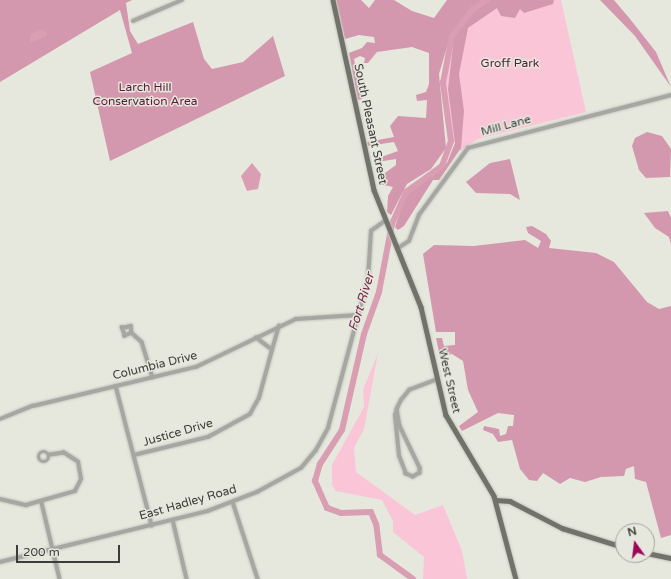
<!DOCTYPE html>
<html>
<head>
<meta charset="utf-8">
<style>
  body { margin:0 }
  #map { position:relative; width:671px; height:579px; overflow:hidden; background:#e6e8de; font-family:"Varela Round",sans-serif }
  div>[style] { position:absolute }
  .green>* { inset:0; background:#fac5d7 }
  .forest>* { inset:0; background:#d398ad }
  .water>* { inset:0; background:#da9eb3 }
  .river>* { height:6px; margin:-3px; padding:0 3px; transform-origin:3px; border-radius:3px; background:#da9eb3 }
  .roads { filter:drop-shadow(0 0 1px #c4c6bd) drop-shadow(0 0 1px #c4c6bd) }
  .minor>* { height:3.5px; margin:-1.75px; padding:0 1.75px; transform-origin:1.75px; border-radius:1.75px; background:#a6a7a3 }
  .minor>.ring { margin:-1.75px; padding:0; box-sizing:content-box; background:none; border:3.5px solid #a6a7a3; border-radius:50% }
  .major>* { height:4.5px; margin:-2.25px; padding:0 2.25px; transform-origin:2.25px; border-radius:2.25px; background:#71736b }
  span { translate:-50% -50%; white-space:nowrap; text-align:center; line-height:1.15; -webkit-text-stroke:3px #e6e8de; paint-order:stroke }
  .park-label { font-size:12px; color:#5d1737 }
  .street-label { font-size:12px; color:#3c3d39 }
  .water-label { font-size:13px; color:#732c4a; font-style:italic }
  .north { position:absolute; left:615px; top:523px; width:40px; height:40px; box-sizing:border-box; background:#e6e8de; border:1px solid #a2a49c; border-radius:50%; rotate:346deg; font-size:11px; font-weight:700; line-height:16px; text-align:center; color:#3c3d39 }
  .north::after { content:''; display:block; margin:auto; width:14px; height:18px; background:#9b0a59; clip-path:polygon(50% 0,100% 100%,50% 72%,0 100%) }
  .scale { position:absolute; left:16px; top:545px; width:104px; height:18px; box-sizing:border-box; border:2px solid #3c3d39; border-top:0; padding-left:5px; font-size:12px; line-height:14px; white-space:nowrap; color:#3c3d39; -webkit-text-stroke:3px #e6e8de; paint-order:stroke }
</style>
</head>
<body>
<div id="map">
  <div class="green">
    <div style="clip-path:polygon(487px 0,561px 0,586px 112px,478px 139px,460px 151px,446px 128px,443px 71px,454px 33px)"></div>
    <div style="clip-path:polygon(378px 353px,364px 429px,354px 448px,356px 472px,415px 515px,443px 505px,462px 551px,467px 579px,423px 579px,424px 557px,393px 532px,393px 521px,382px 500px,336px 491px,332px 485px,332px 465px,364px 407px,363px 390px)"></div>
  </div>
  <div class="forest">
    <div style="clip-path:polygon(0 0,132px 0,126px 3px,130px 31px,138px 44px,193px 22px,204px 59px,212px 69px,243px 62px,273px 36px,285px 76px,110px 161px,90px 72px,132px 53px,120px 10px,0 82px)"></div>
    <div style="clip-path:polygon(336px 0,361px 0,369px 8px,375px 0,394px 0,412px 11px,434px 18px,447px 0,554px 0,553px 4px,524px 13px,520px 9px,515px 18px,501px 16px,497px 8px,468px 28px,459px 74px,464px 111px,461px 148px,439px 180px,433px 180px,404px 226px,398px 230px,395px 227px,407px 192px,447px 163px,455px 143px,448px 89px,454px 37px,450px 37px,439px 74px,446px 148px,431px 169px,407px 184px,391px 215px,387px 212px,388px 196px,393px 187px,379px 184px,378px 178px,396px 165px,396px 159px,377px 162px,376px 159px,398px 151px,394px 142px,368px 146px,367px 142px,394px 137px,390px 126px,398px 116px,426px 118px,427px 100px,417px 101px,416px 95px,426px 92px,429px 84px,429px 53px,412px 47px,377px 52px,368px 63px,364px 63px,365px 58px,360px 56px,354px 59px,362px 99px,358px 100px,349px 53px,362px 48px,367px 42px,375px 43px,374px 37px,359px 35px,345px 39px)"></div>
    <div style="clip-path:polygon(600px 0,614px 0,630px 19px,656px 52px,671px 87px,635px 36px)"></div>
    <div style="clip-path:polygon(647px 132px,662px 136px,671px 149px,670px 177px,646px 178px,639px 170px,632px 146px,635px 138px)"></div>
    <div style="clip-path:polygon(510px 159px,520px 200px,510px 194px,476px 193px,466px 182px,490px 163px)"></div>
    <div style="clip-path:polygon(668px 211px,671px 218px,671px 244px,669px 237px,655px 228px,644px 213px)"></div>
    <div style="clip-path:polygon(532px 226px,546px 234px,551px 241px,549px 248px,596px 253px,614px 262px,647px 302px,659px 309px,671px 306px,671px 535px,661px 538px,646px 482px,635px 479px,634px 466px,626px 469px,624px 476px,601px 477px,585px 482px,570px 478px,560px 484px,543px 473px,537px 481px,529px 480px,520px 469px,512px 440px,498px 442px,493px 434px,483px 430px,484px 426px,499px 429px,500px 436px,506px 434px,508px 426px,513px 426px,514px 415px,498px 413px,462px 431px,459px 426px,478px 412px,468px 390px,463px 361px,452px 354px,440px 357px,436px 338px,442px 338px,444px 346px,455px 345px,455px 332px,436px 332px,423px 254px,434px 245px,474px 246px,525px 240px,538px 248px,541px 241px,528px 233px,526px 227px)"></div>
  </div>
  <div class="water">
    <div style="clip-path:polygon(42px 29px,47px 33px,46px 37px,29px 43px,31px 34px)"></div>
    <div style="clip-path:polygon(252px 163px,261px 174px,258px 189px,247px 191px,241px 176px)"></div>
  </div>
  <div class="river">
    <div style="left:413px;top:579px;width:41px;rotate:-144deg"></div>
    <div style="left:380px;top:555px;width:31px;rotate:-97deg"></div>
    <div style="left:376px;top:524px;width:13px;rotate:-113deg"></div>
    <div style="left:371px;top:512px;width:30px;rotate:178deg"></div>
    <div style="left:341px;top:513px;width:15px;rotate:-160deg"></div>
    <div style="left:327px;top:508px;width:30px;rotate:-114deg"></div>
    <div style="left:315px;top:481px;width:18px;rotate:-74deg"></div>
    <div style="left:320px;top:464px;width:40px;rotate:-57.1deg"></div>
    <div style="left:342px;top:430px;width:98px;rotate:-77.1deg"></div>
    <div style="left:364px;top:334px;width:45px;rotate:-70.3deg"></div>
    <div style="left:379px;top:292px;width:69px;rotate:-79.2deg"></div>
    <div style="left:392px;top:224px;width:35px;rotate:-66deg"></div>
    <div style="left:406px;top:192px;width:44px;rotate:-35.8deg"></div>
    <div style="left:442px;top:166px;width:27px;rotate:-70deg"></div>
    <div style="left:451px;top:141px;width:59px;rotate:-97.9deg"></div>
    <div style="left:443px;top:83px;width:48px;rotate:-79.2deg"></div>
    <div style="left:452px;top:36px;width:34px;rotate:-52deg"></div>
    <div style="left:473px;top:9px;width:17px;rotate:-33deg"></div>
  </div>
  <div class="roads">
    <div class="minor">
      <div style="left:133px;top:21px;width:53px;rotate:-23.2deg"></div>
      <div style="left:397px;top:249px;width:14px;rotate:-34deg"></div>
      <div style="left:409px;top:241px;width:28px;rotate:-69deg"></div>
      <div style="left:419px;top:215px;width:83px;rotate:-53.8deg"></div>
      <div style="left:468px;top:148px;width:210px;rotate:-14.6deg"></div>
      <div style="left:132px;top:333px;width:8px;rotate:157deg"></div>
      <div style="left:125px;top:336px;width:9px;rotate:-111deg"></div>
      <div style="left:122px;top:328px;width:9px;rotate:-13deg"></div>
      <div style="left:131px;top:326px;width:7px;rotate:82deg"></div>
      <div style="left:132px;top:333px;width:13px;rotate:42deg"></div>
      <div style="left:142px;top:342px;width:37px;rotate:73deg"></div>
      <div style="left:272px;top:350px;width:25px;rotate:-74deg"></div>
      <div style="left:116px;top:386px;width:144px;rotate:75.5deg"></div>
      <div style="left:397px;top:409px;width:17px;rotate:80deg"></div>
      <div style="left:400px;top:426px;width:47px;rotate:64.5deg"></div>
      <div style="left:420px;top:468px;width:5px;rotate:90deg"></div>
      <div style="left:420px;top:473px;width:8px;rotate:150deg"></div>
      <div style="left:413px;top:477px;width:8px;rotate:-157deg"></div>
      <div style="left:406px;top:474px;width:19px;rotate:-111deg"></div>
      <div style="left:399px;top:456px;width:41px;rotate:-95.6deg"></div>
      <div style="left:395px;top:415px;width:9px;rotate:-72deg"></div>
      <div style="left:398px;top:406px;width:7px;rotate:-63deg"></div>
      <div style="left:401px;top:400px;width:13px;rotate:-51deg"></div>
      <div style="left:409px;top:390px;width:30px;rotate:-21deg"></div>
      <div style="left:0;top:419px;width:35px;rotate:-22deg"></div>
      <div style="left:33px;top:406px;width:168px;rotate:-13.5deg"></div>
      <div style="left:196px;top:367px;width:111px;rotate:-25.6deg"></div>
      <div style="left:296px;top:319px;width:62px;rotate:-3.7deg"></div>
      <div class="ring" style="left:38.5px;top:451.5px;width:7.5px;height:7.5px"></div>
      <div style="left:134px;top:455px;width:76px;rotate:-13.7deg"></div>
      <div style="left:208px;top:437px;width:48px;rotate:-28.7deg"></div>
      <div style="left:250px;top:414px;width:18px;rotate:-61deg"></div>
      <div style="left:259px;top:398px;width:50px;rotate:-74.8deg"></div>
      <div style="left:272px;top:350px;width:20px;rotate:-143deg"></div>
      <div style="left:0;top:499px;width:27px;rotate:13deg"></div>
      <div style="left:26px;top:505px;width:51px;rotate:-15.9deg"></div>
      <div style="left:75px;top:491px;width:13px;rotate:-63deg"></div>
      <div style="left:81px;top:479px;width:17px;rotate:-100deg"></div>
      <div style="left:78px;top:462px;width:17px;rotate:-147deg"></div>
      <div style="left:64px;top:453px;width:15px;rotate:172deg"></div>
      <div style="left:233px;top:502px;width:81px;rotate:72deg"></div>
      <div style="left:42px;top:503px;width:78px;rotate:76.7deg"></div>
      <div style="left:173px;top:520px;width:61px;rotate:76.7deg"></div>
      <div style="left:0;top:562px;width:214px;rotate:-13.8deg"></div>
      <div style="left:208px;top:511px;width:53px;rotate:-21.2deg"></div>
      <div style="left:257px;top:492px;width:50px;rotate:-28.6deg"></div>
      <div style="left:301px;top:468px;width:23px;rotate:-50deg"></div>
      <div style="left:316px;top:450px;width:25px;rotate:-61deg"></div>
      <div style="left:328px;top:428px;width:154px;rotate:-75deg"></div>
      <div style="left:368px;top:279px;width:48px;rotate:-86.4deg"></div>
      <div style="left:371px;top:231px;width:17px;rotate:-36deg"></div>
    </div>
    <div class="major">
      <div style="left:333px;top:0;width:194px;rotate:77.8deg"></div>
      <div style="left:374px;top:190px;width:126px;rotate:68.1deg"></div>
      <div style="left:421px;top:307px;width:111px;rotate:77deg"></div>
      <div style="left:446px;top:415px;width:94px;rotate:59.3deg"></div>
      <div style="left:494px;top:496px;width:86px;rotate:75.2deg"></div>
      <div style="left:495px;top:500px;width:15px;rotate:4deg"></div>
      <div style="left:510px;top:501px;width:59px;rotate:27.4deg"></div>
      <div style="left:562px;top:528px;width:64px;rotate:17.3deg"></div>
      <div style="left:647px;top:553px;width:25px;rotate:12deg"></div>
    </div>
  </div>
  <div class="park-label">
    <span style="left:510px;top:64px">Groff Park</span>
    <span style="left:145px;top:95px">Larch Hill<br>Conservation Area</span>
  </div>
  <div class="street-label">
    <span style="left:370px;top:124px;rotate:78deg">South Pleasant Street</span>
    <span style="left:506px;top:126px;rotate:-15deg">Mill Lane</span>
    <span style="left:155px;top:366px;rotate:-14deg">Columbia Drive</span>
    <span style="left:449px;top:381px;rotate:77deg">West Street</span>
    <span style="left:178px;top:433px;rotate:-16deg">Justice Drive</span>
    <span style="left:188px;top:503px;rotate:-16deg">East Hadley Road</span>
  </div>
  <div class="water-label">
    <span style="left:362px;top:302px;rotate:-73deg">Fort River</span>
  </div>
  <div class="north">N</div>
  <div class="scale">200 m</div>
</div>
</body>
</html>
